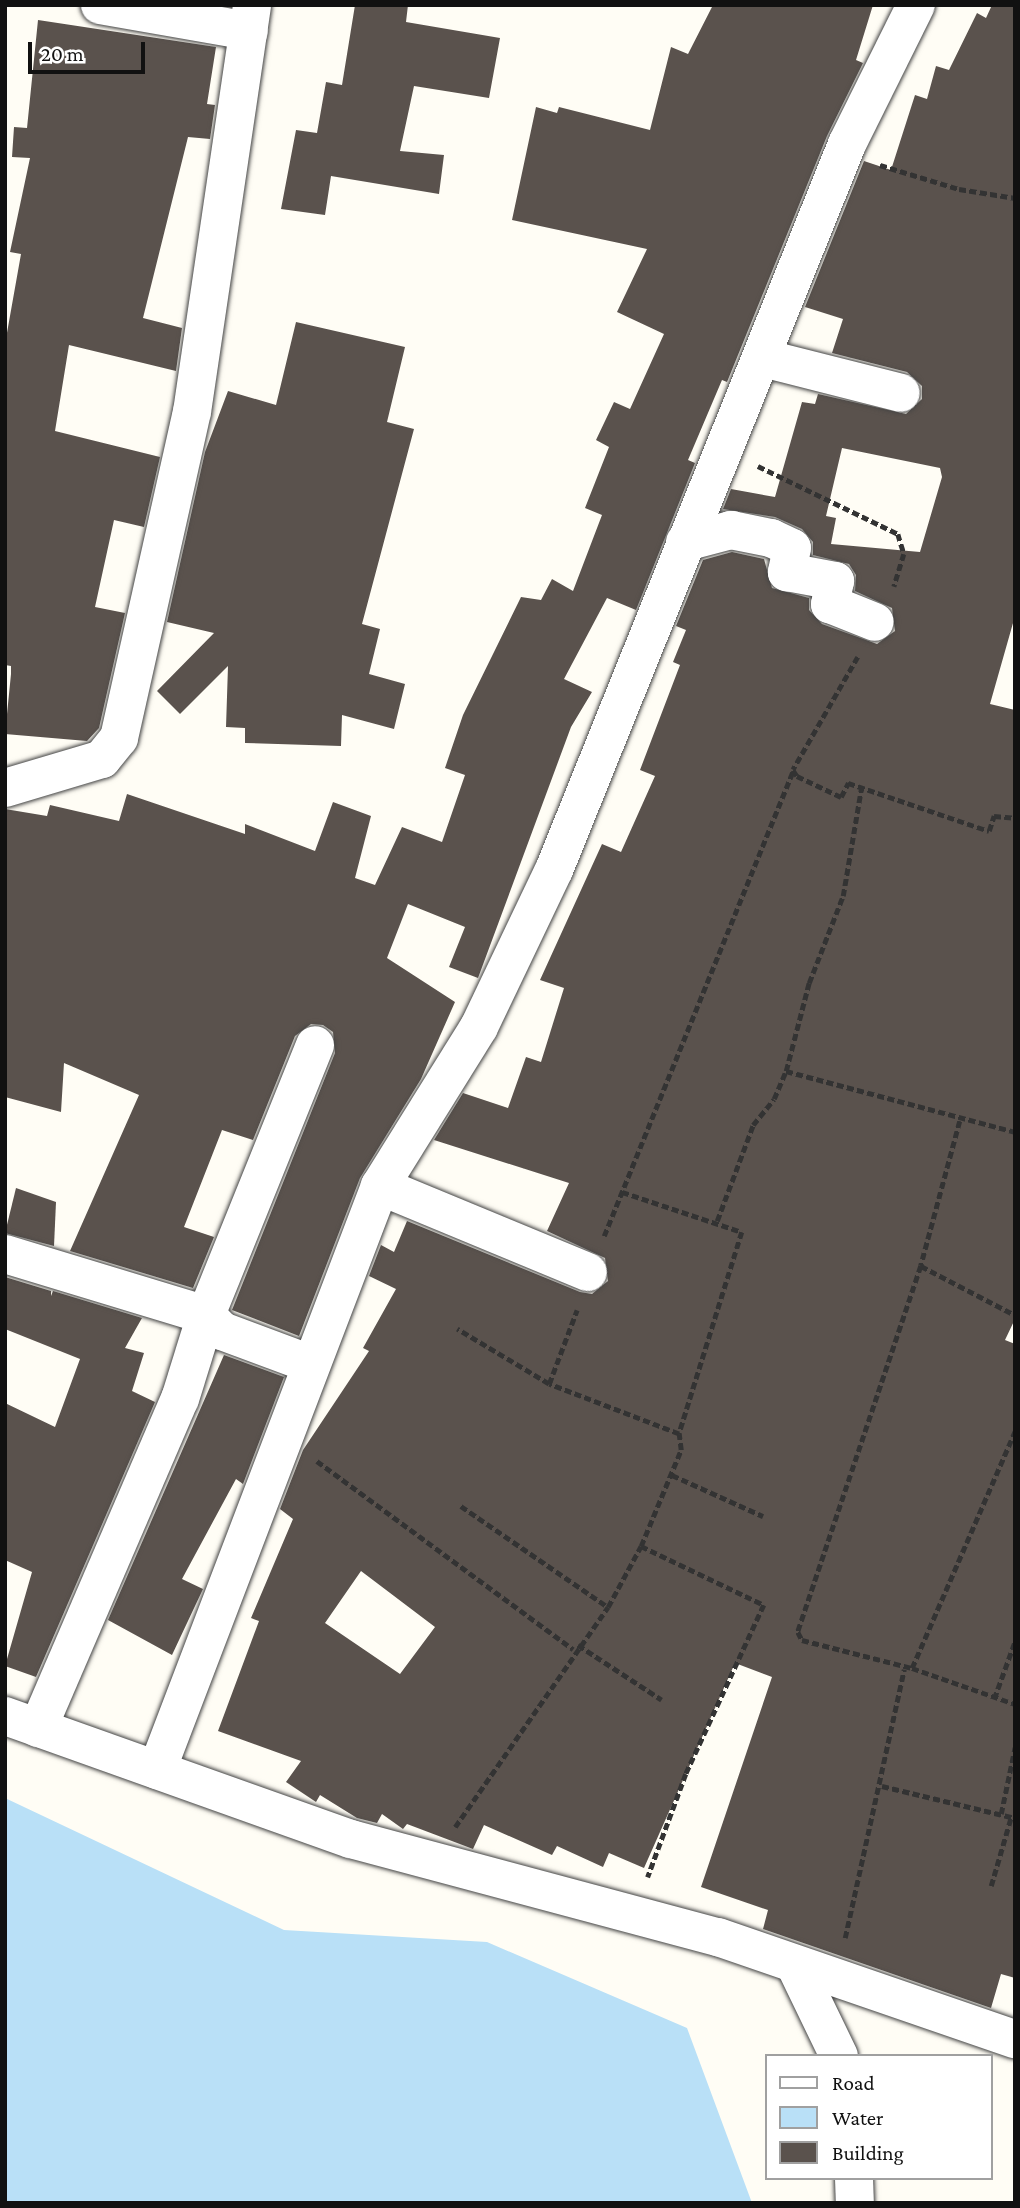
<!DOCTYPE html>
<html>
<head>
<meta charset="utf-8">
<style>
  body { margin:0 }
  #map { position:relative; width:1020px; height:2208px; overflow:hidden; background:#fffdf5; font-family:"Crimson Pro",serif }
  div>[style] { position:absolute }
  .water>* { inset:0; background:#b9e0f7 }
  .building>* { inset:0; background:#5a524d }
  .path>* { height:4.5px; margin-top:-2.25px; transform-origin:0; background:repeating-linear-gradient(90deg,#333 0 7px,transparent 0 10.5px) }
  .roads { filter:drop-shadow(0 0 2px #444) drop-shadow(0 0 2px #444) }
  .street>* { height:38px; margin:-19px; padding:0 19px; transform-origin:19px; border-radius:19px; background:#fff }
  span { translate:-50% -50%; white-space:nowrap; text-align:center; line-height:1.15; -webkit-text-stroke:7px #fff; paint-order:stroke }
  .frame { position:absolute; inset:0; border:7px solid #111; pointer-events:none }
  .legend { position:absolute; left:765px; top:2054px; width:228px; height:126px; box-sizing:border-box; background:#fff; border:2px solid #a0a0a0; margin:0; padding:9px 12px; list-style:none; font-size:21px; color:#111 }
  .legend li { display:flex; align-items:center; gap:14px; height:35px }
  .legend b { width:35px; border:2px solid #a0a0a0 }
  .scale { position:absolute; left:28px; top:42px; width:117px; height:32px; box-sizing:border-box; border:4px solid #111; border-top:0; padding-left:9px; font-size:21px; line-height:24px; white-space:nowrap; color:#111; -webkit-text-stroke:5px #fff; paint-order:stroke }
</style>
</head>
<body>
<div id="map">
  <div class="water">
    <div style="clip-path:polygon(5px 1798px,284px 1930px,487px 1942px,687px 2028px,752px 2203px,5px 2203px)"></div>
  </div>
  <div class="building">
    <div style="clip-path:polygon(355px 5px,408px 5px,406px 22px,500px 38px,489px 98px,414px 86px,400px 151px,444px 155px,439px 194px,331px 176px,325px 215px,281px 209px,296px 130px,317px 133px,326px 82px,342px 85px)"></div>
    <div style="clip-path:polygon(713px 5px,873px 5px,856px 60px,863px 63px,827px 136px,727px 382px,722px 380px,688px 460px,695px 463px,636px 610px,607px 598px,564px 679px,592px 692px,571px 727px,478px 978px,449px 967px,465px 927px,408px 904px,387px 958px,455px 1002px,421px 1079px,360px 1178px,299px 1336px,232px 1310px,335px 1053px,333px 1032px,323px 1025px,311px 1024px,295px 1036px,253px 1140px,222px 1130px,184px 1227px,214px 1237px,193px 1288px,70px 1251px,139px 1095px,64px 1063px,61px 1112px,5px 1097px,5px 809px,47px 816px,50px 805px,119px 821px,127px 794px,245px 834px,245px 824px,315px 851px,333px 802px,371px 816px,355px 878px,375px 885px,402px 827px,442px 842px,465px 775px,445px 768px,463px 715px,521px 597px,541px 600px,552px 579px,573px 591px,602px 515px,585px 508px,609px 447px,596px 440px,614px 402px,630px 409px,664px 334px,617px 312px,647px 249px,512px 220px,536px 107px,557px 113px,559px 107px,650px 130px,671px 47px,688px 54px)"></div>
    <div style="clip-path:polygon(evenodd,992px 5px,1015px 5px,1015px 616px,990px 704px,1015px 710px,1015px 1319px,1005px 1340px,1015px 1344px,1015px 1978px,1001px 1974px,991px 2008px,763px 1929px,768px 1910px,701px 1887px,772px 1677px,735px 1663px,644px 1868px,609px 1853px,603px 1867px,557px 1846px,552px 1855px,484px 1825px,473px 1849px,407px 1824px,403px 1829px,382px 1814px,377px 1823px,357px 1818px,320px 1795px,316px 1802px,286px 1782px,301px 1761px,218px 1731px,259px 1621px,251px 1618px,293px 1519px,280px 1509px,303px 1450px,369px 1351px,363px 1348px,396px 1289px,369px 1276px,381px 1245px,394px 1252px,407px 1221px,580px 1292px,592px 1294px,608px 1281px,605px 1258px,547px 1231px,569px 1183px,434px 1140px,463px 1093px,508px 1108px,526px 1057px,541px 1062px,564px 988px,540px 980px,602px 844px,621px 852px,655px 776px,640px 770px,680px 665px,673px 662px,686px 630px,676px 626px,703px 560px,732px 552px,764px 559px,772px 588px,809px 598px,809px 610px,822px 624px,877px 644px,895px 631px,892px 608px,855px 591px,856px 575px,849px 564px,813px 555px,813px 542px,802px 529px,775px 517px,723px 509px,731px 489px,775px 497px,802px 402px,815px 404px,818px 394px,906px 414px,922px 399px,922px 386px,907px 372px,832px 353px,843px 319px,805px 307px,864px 161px,891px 170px,915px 95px,927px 99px,936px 66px,949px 70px,977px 13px,986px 18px,992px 5px,842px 448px,940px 468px,942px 477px,920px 552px,831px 544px,836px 518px,826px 516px,842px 448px,992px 5px,361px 1571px,435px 1627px,400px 1674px,325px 1623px,361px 1571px)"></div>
    <div style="clip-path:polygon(38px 20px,216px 47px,207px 104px,215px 105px,210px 139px,188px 137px,143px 318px,182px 328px,176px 371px,69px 345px,55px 431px,160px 457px,144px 527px,114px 520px,95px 607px,125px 613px,99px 728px,87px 741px,5px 734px,11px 674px,11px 666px,5px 665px,5px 344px,21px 254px,10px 252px,30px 158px,12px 157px,14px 127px,27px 128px)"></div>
    <div style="clip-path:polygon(296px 322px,405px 347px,387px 422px,414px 429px,362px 624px,380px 629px,369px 674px,405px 684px,394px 729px,342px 715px,341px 746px,245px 743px,245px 728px,226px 727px,228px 666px,180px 714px,157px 691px,214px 633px,167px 622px,205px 452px,228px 391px,276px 405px)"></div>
    <div style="clip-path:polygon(16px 1188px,56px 1202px,54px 1246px,5px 1233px)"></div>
    <div style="clip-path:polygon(5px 1277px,51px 1291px,51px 1296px,53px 1291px,142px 1318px,125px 1348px,144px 1353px,132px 1391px,155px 1402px,36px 1677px,5px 1666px,32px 1572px,5px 1560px,5px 1403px,55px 1427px,80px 1359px,5px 1329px)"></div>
    <div style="clip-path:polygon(224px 1355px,284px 1377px,243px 1484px,236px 1479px,182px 1579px,203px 1589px,172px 1655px,108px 1620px)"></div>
  </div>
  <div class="path">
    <div style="left:880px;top:165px;width:83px;rotate:16.9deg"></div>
    <div style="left:959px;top:189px;width:57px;rotate:9.1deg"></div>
    <div style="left:758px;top:466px;width:156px;rotate:25.9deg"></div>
    <div style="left:898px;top:534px;width:21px;rotate:73deg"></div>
    <div style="left:904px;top:554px;width:34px;rotate:107deg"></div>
    <div style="left:858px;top:657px;width:130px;rotate:119.9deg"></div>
    <div style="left:793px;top:770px;width:7px;rotate:56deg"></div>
    <div style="left:797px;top:776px;width:49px;rotate:25.5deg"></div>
    <div style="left:841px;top:797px;width:16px;rotate:-63deg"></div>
    <div style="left:848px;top:783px;width:149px;rotate:18.8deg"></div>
    <div style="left:989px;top:831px;width:16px;rotate:-72deg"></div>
    <div style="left:994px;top:816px;width:21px;rotate:5deg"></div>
    <div style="left:786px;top:1071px;width:237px;rotate:14.9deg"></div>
    <div style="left:960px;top:1121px;width:150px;rotate:105.1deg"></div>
    <div style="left:921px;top:1266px;width:386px;rotate:108.6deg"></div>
    <div style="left:798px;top:1632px;width:9px;rotate:63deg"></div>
    <div style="left:802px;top:1640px;width:114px;rotate:14.3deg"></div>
    <div style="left:912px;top:1668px;width:109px;rotate:19.3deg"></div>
    <div style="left:622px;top:1192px;width:126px;rotate:18.4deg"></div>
    <div style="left:742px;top:1232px;width:212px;rotate:107.3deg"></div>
    <div style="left:717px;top:1221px;width:103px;rotate:-69.4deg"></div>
    <div style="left:753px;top:1125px;width:33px;rotate:-51deg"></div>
    <div style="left:774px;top:1099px;width:30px;rotate:-67deg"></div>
    <div style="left:786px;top:1071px;width:91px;rotate:-75.4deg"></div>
    <div style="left:809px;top:983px;width:93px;rotate:-68.7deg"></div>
    <div style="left:843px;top:896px;width:108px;rotate:-80.4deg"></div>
    <div style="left:604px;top:1236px;width:502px;rotate:-67.88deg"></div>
    <div style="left:921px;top:1266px;width:106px;rotate:27.5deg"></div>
    <div style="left:549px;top:1384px;width:79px;rotate:-69.3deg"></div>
    <div style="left:317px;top:1461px;width:318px;rotate:36.3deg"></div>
    <div style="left:672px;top:1475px;width:100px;rotate:24.3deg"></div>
    <div style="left:461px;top:1506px;width:178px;rotate:34.5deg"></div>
    <div style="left:641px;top:1546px;width:136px;rotate:25.6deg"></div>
    <div style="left:764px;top:1605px;width:186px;rotate:114.8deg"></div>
    <div style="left:686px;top:1774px;width:110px;rotate:110.3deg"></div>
    <div style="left:578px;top:1645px;width:100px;rotate:33.2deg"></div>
    <div style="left:912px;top:1668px;width:258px;rotate:-66.5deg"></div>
    <div style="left:994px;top:1699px;width:62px;rotate:-70.1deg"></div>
    <div style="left:882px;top:1786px;width:137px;rotate:13.5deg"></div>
    <div style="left:1001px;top:1814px;width:68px;rotate:-78.2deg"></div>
    <div style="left:455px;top:1827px;width:268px;rotate:-55.2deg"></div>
    <div style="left:608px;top:1607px;width:69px;rotate:-61.6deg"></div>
    <div style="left:641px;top:1546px;width:104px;rotate:-67.4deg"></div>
    <div style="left:681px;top:1450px;width:16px;rotate:-97deg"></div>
    <div style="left:679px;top:1434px;width:139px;rotate:-159deg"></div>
    <div style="left:549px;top:1384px;width:107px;rotate:-149.1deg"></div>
    <div style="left:991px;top:1886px;width:72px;rotate:-73.8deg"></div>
    <div style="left:845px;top:1938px;width:275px;rotate:-77.6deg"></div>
  </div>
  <div class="roads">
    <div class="street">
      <div style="left:100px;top:5px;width:151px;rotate:9.9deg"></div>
      <div style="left:763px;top:358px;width:142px;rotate:14.2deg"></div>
      <div style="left:685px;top:542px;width:48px;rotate:-14.6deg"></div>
      <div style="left:731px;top:530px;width:41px;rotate:11.3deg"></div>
      <div style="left:771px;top:538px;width:23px;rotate:25deg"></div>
      <div style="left:792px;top:548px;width:25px;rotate:102deg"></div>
      <div style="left:787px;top:572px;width:49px;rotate:10.6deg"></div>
      <div style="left:835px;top:581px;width:24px;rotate:102deg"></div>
      <div style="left:830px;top:604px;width:48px;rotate:21.8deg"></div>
      <div style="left:5px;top:788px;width:101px;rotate:-16.6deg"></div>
      <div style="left:102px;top:759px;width:27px;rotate:-51deg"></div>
      <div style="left:119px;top:738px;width:334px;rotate:-77.4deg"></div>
      <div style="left:192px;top:412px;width:411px;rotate:-81.6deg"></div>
      <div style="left:380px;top:1186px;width:225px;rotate:22.5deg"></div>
      <div style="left:5px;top:1254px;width:210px;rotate:16.9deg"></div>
      <div style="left:206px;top:1315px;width:23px;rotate:45deg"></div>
      <div style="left:222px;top:1331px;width:92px;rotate:20.4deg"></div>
      <div style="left:5px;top:1716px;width:367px;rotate:19.6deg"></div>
      <div style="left:351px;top:1839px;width:380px;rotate:15deg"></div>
      <div style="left:718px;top:1937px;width:314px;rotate:19deg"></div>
      <div style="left:38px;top:1728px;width:358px;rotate:-66.7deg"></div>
      <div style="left:180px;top:1399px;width:88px;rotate:-72.8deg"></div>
      <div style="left:206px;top:1315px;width:291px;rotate:-68deg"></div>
      <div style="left:157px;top:1770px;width:625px;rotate:-69.1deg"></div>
      <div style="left:380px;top:1186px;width:187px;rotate:-58.1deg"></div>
      <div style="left:479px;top:1027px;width:174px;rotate:-64.5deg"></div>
      <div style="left:554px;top:870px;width:783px;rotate:-68.02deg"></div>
      <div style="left:847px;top:144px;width:155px;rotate:-63.6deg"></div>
      <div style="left:795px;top:1965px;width:101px;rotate:64.2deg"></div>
      <div style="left:854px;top:2178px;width:25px;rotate:88deg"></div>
    </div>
  </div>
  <div class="frame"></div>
  <ul class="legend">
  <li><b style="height:9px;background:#fff"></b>Road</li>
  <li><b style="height:19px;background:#b9e0f7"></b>Water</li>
  <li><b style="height:19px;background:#5a524d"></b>Building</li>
  </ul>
  <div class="scale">20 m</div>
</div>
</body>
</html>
